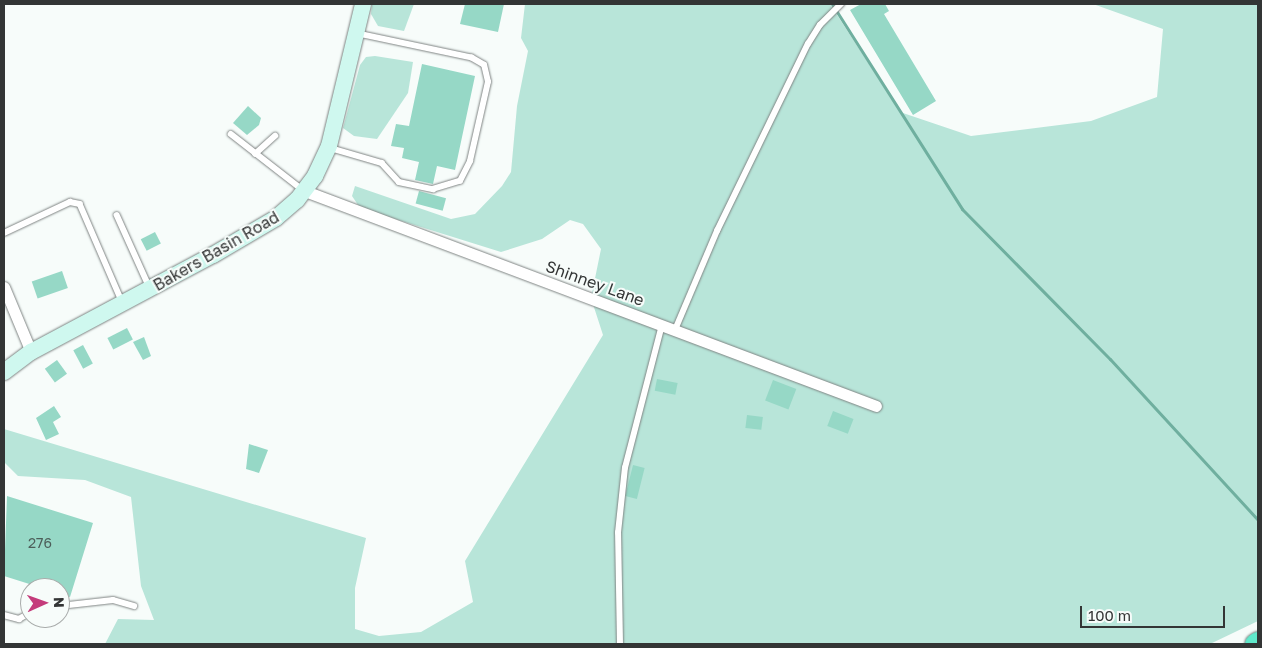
<!DOCTYPE html>
<html>
<head>
<meta charset="utf-8">
<style>
  body { margin:0 }
  #map { position:relative; width:1262px; height:648px; overflow:hidden; background:#f7fcfa; font-family:"Golos Text",sans-serif }
  div>[style] { position:absolute }
  .green>* { inset:0; background:#b8e5d9 }
  .stream>* { height:3px; margin:-1.5px; padding:0 1.5px; transform-origin:1.5px; border-radius:1.5px; background:#6faf9f }
  .building>* { inset:0; background:#96d8c6; transform-origin:0 0 }
  .roads { filter:drop-shadow(0 0 1px #7f8483) drop-shadow(0 0 1px #7f8483) }
  .service>* { height:5.5px; margin:-2.75px; padding:0 2.75px; transform-origin:2.75px; border-radius:2.75px; background:#fff }
  .minor>* { height:11px; margin:-5.5px; padding:0 5.5px; transform-origin:5.5px; border-radius:5.5px; background:#fff }
  .secondary>* { height:16px; margin:-8px; padding:0 8px; transform-origin:8px; border-radius:8px; background:#cff8ef }
  .motorway>* { height:20px; margin:-10px; padding:0 10px; transform-origin:10px; border-radius:10px; background:#60e9cb }
  span { translate:-50% -50%; white-space:nowrap; text-align:center; line-height:1.15; -webkit-text-stroke:4px #f7fcfa; paint-order:stroke }
  .number-label { font-size:14px; color:#4c5e59 }
  .number-label span { -webkit-text-stroke-width:0 }
  .street-label { font-size:16px; color:#333535 }
  .frame { position:absolute; inset:0; border:5px solid #333535; pointer-events:none }
  .north { position:absolute; left:20px; top:578px; width:50px; height:50px; box-sizing:border-box; background:#f7fcfa; border:1px solid #a9acab; border-radius:50%; rotate:88deg; font-size:14px; font-weight:700; line-height:20px; text-align:center; color:#333535 }
  .north::after { content:''; display:block; margin:auto; width:18px; height:22px; background:#c43c7b; clip-path:polygon(50% 0,100% 100%,50% 72%,0 100%) }
  .scale { position:absolute; left:1080px; top:606px; width:145px; height:22px; box-sizing:border-box; border:2px solid #333535; border-top:0; padding-left:6px; font-size:15px; line-height:18px; white-space:nowrap; color:#333535; -webkit-text-stroke:4px #f7fcfa; paint-order:stroke }
</style>
</head>
<body>
<div id="map">
  <div class="green">
    <div style="clip-path:polygon(372px 4px,414px 4px,404px 31px,378px 26px,371px 14px)"></div>
    <div style="clip-path:polygon(525px 4px,830px 4px,900px 112px,971px 136px,1091px 121px,1157px 97px,1163px 29px,1093px 4px,1258px 4px,1258px 621px,1210px 644px,105px 644px,118px 619px,154px 620px,141px 586px,131px 497px,85px 480px,18px 476px,4px 462px,4px 429px,366px 538px,355px 588px,355px 629px,379px 636px,421px 632px,473px 602px,465px 561px,603px 335px,591px 298px,601px 249px,583px 224px,570px 220px,542px 239px,501px 252px,360px 208px,352px 196px,355px 186px,451px 219px,475px 214px,502px 186px,511px 172px,517px 106px,528px 51px,521px 38px)"></div>
    <div style="clip-path:polygon(375px 56px,413px 62px,408px 93px,377px 139px,354px 136px,343px 128px,360px 65px,366px 57px)"></div>
  </div>
  <div class="stream">
    <div style="left:832px;top:4px;width:243px;rotate:57.6deg"></div>
    <div style="left:962px;top:209px;width:211px;rotate:45.4deg"></div>
    <div style="left:1110px;top:359px;width:219px;rotate:47.4deg"></div>
  </div>
  <div class="building">
    <div style="clip-path:polygon(465px 4px,504px 4px,498px 32px,460px 24px)"></div>
    <div style="clip-path:polygon(861px 4px,885px 4px,889px 11px,884px 14px,936px 101px,913px 115px,850px 10px)"></div>
    <div style="clip-path:polygon(422px 64px,475px 76px,455px 170px,437px 166px,433px 184px,415px 180px,419px 162px,402px 158px,404px 148px,391px 146px,396px 124px,409px 126px)"></div>
    <div style="clip-path:polygon(248px 106px,261px 118px,259px 125px,247px 135px,233px 123px)"></div>
    <div style="left:419px;top:191px;width:28px;height:13px;rotate:15deg"></div>
    <div style="left:155px;top:232px;width:13px;height:16px;rotate:63deg"></div>
    <div style="left:62px;top:271px;width:18px;height:32px;rotate:71deg"></div>
    <div style="left:127px;top:328px;width:13px;height:22px;rotate:63deg"></div>
    <div style="clip-path:polygon(144px 337px,151px 356px,143px 360px,133px 342px)"></div>
    <div style="left:83px;top:345px;width:21px;height:11px;rotate:62deg"></div>
    <div style="left:57px;top:360px;width:17px;height:15px;rotate:54deg"></div>
    <div style="left:657px;top:379px;width:21px;height:12px;rotate:11deg"></div>
    <div style="left:773px;top:380px;width:25px;height:22px;rotate:21deg"></div>
    <div style="clip-path:polygon(54px 406px,61px 417px,53px 422px,59px 434px,46px 440px,36px 418px)"></div>
    <div style="left:833px;top:411px;width:22px;height:16px;rotate:21deg"></div>
    <div style="left:747px;top:415px;width:16px;height:13px;rotate:7deg"></div>
    <div style="clip-path:polygon(249px 444px,268px 450px,259px 473px,246px 469px)"></div>
    <div style="left:633px;top:465px;width:12px;height:32px;rotate:14deg"></div>
    <div style="clip-path:polygon(7px 496px,93px 523px,70px 597px,60px 594px,60px 588px,42px 588px,4px 576px)"></div>
  </div>
  <div class="roads">
    <div class="service">
      <div style="left:231px;top:134px;width:91px;rotate:37.9deg"></div>
      <div style="left:330px;top:148px;width:54px;rotate:16.1deg"></div>
      <div style="left:382px;top:163px;width:25px;rotate:48deg"></div>
      <div style="left:399px;top:182px;width:35px;rotate:12deg"></div>
      <div style="left:433px;top:189px;width:28px;rotate:-17deg"></div>
      <div style="left:460px;top:181px;width:22px;rotate:-63deg"></div>
      <div style="left:470px;top:161px;width:81px;rotate:-77.2deg"></div>
      <div style="left:488px;top:82px;width:17px;rotate:-103deg"></div>
      <div style="left:484px;top:65px;width:14px;rotate:-150deg"></div>
      <div style="left:472px;top:58px;width:116px;rotate:-168.1deg"></div>
      <div style="left:255px;top:154px;width:27px;rotate:-42deg"></div>
      <div style="left:117px;top:215px;width:80px;rotate:65.7deg"></div>
      <div style="left:4px;top:233px;width:73px;rotate:-25.2deg"></div>
      <div style="left:70px;top:202px;width:10px;rotate:11deg"></div>
      <div style="left:80px;top:204px;width:106px;rotate:66.6deg"></div>
      <div style="left:675px;top:330px;width:108px;rotate:-67deg"></div>
      <div style="left:717px;top:231px;width:208px;rotate:-64.1deg"></div>
      <div style="left:808px;top:44px;width:22px;rotate:-58deg"></div>
      <div style="left:820px;top:25px;width:30px;rotate:-45deg"></div>
      <div style="left:60px;top:606px;width:53px;rotate:-6.5deg"></div>
      <div style="left:113px;top:600px;width:22px;rotate:16deg"></div>
      <div style="left:4px;top:615px;width:16px;rotate:15deg"></div>
      <div style="left:19px;top:619px;width:13px;rotate:-29deg"></div>
      <div style="left:620px;top:644px;width:111px;rotate:-91deg"></div>
      <div style="left:618px;top:533px;width:65px;rotate:-83.9deg"></div>
      <div style="left:625px;top:468px;width:148px;rotate:-75.5deg"></div>
    </div>
    <div class="minor">
      <div style="left:305px;top:191px;width:610px;rotate:20.63deg"></div>
      <div style="left:4px;top:287px;width:70px;rotate:67.4deg"></div>
    </div>
    <div class="secondary">
      <div style="left:4px;top:372px;width:34px;rotate:-37deg"></div>
      <div style="left:31px;top:352px;width:206px;rotate:-28.1deg"></div>
      <div style="left:213px;top:255px;width:73px;rotate:-30.4deg"></div>
      <div style="left:276px;top:218px;width:28px;rotate:-41deg"></div>
      <div style="left:297px;top:200px;width:30px;rotate:-53deg"></div>
      <div style="left:315px;top:176px;width:33px;rotate:-65deg"></div>
      <div style="left:329px;top:146px;width:146px;rotate:-76.5deg"></div>
    </div>
    <div class="motorway">
      <div style="left:1255px;top:644px;width:4px;rotate:-34deg"></div>
    </div>
  </div>
  <div class="number-label">
    <span style="left:40px;top:543px">276</span>
  </div>
  <div class="street-label">
    <span style="left:216px;top:251px;rotate:-30deg">Bakers Basin Road</span>
    <span style="left:595px;top:283px;rotate:20deg">Shinney Lane</span>
  </div>
  <div class="frame"></div>
  <div class="north">N</div>
  <div class="scale">100 m</div>
</div>
</body>
</html>
